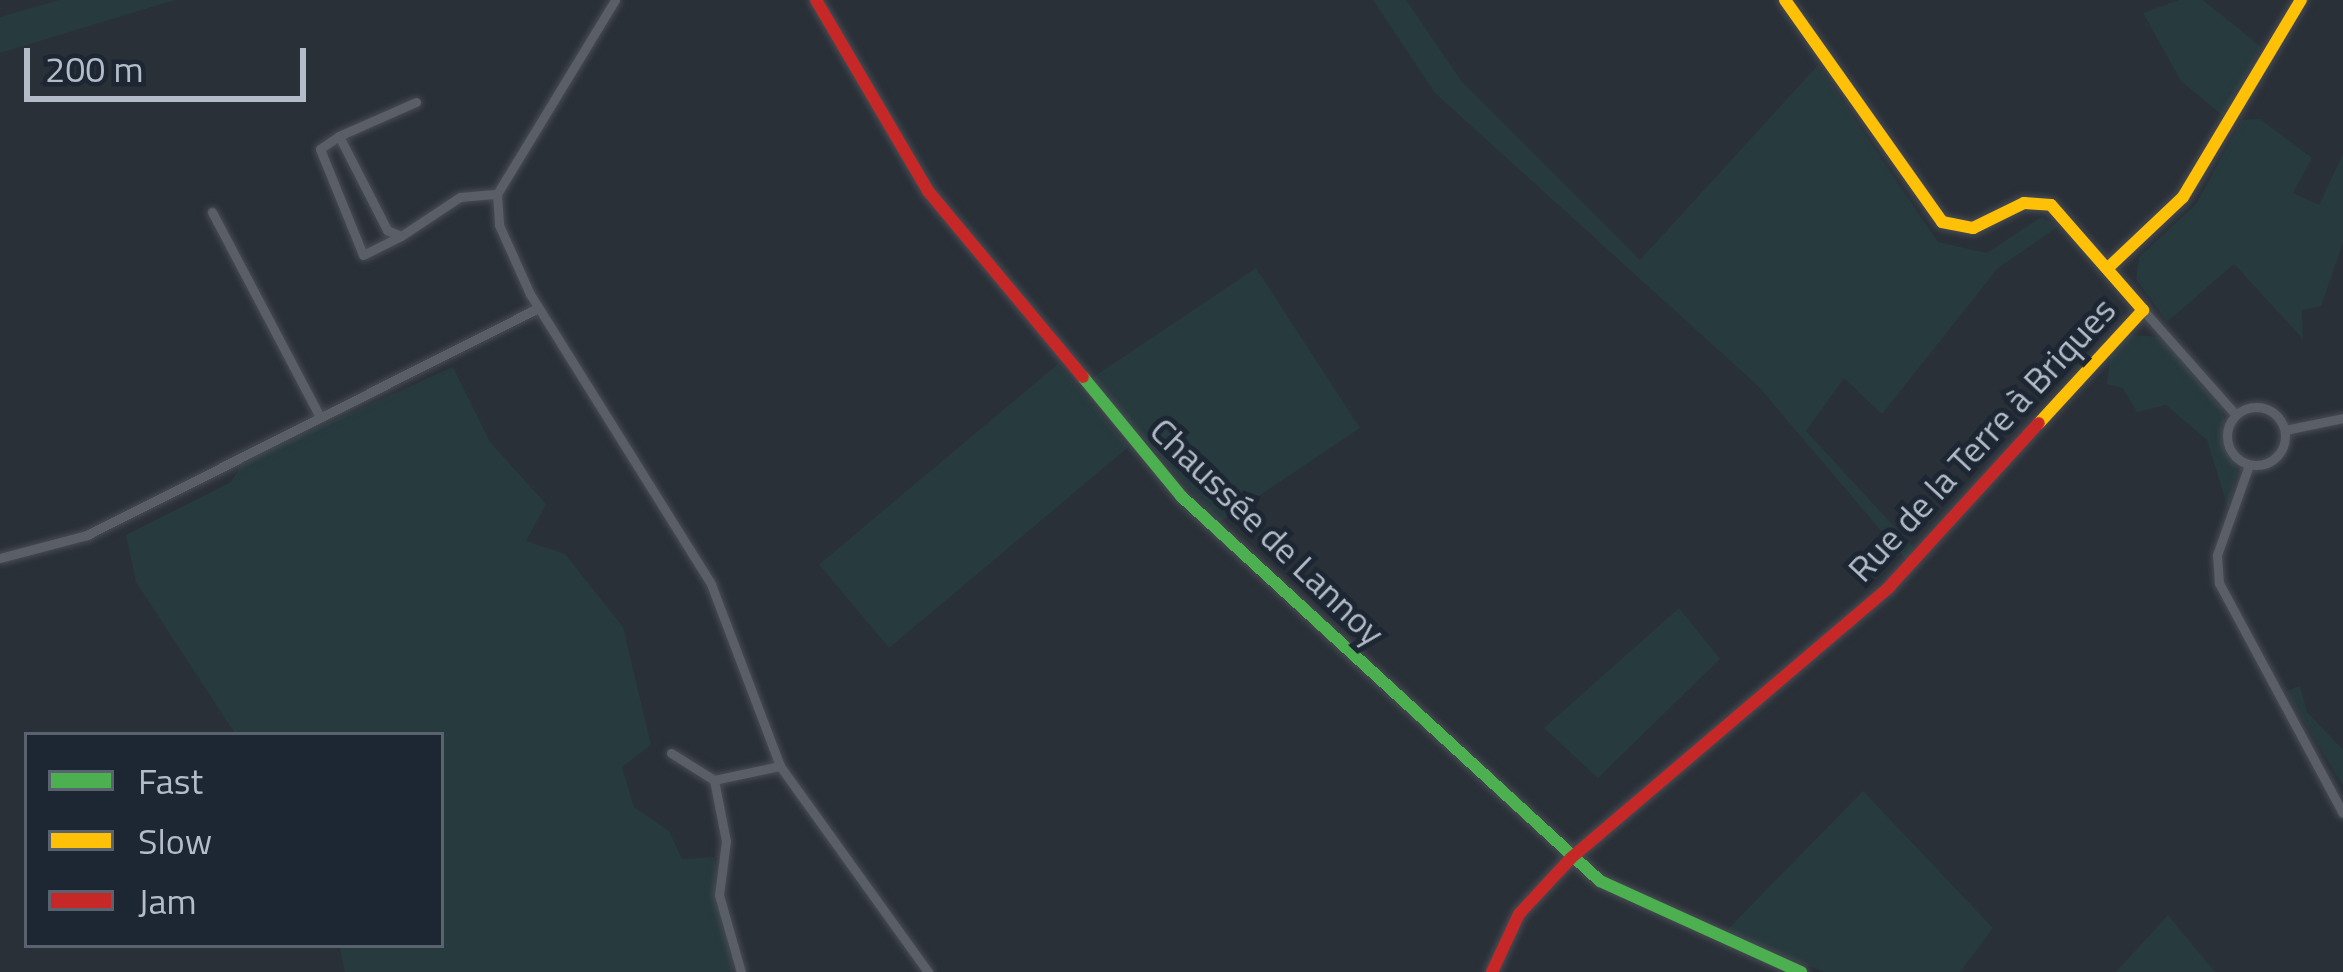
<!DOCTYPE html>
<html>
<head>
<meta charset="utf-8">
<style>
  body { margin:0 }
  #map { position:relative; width:2343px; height:972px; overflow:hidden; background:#2a3038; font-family:"Titillium Web",sans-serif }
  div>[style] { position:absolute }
  .green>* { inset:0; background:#273a3e; transform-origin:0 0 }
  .roads { filter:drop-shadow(0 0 3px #484c53) drop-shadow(0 0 3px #484c53) }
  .street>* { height:9px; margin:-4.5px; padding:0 4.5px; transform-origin:4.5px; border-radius:4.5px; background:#5a5e66 }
  .street>.ring { margin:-4.5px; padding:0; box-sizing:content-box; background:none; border:9px solid #5a5e66; border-radius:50% }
  .fast>* { height:12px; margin:-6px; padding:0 6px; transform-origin:6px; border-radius:6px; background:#4caf50 }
  .slow>* { height:12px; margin:-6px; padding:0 6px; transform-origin:6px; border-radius:6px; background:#ffc107 }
  .jam>* { height:12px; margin:-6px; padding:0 6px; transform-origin:6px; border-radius:6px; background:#c62828 }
  span { translate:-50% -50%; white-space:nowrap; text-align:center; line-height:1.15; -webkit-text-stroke:10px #1d2633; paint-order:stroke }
  .street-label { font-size:36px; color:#b4bcc9 }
  .legend { position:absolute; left:24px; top:732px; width:420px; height:216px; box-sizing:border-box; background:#1d2633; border:3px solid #59626f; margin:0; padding:15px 21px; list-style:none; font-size:36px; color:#b4bcc9 }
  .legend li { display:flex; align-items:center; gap:24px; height:60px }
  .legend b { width:60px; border:3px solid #59626f }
  .scale { position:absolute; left:24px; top:48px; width:282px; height:54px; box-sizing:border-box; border:6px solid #b4bcc9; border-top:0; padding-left:15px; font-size:36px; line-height:42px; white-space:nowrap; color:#b4bcc9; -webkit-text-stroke:9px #1d2633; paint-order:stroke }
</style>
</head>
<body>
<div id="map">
  <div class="green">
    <div style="clip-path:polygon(59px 0,175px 0,0 53px,0 17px)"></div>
    <div style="clip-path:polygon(1373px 0,1406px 0,1462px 82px,1640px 260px,1818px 65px,1938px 242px,1987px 253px,2041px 217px,2059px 226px,1998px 268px,1882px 414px,1844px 378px,1806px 431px,1915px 549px,1906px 560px,1758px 386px,1435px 93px)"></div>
    <div style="clip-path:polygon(2179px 0,2203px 0,2261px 47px,2223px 116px,2181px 81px,2143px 13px)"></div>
    <div style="clip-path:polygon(2260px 119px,2312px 158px,2293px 193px,2319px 205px,2343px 154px,2343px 243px,2321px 306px,2302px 310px,2303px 339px,2234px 264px,2167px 322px,2136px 279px,2139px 257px,2196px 204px,2242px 120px)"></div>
    <div style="clip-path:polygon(1256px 268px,1360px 428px,1220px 522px,1089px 380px)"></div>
    <div style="clip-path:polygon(2129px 335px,2162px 337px,2221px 408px,2237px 471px,2228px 508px,2207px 440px,2166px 405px,2137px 412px,2123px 388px,2107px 384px,2111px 350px)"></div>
    <div style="left:1058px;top:364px;width:109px;height:312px;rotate:50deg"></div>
    <div style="clip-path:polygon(453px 367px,490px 442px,546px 504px,526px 541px,565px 554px,623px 627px,651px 745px,622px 767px,634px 807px,669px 831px,682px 859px,714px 857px,733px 972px,345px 972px,339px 945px,441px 945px,441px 735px,236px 735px,136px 582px,126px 535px,231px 482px,244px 461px)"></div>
    <div style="clip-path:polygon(1679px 608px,1720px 659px,1598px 778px,1544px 728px)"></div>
    <div style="clip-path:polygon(2300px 686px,2307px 712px,2343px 750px,2343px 786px,2286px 691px)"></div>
    <div style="clip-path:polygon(1863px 791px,1993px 928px,1960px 972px,1825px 972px,1723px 934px)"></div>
    <div style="clip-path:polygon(2168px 915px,2215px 972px,2116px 972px)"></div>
  </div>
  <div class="roads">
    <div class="street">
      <div style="left:615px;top:0;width:227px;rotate:121.3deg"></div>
      <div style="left:497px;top:194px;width:31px;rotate:86deg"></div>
      <div style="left:499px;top:225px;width:76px;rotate:65.8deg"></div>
      <div style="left:530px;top:294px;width:342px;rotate:58deg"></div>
      <div style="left:711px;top:584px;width:195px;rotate:69.2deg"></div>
      <div style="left:780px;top:766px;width:254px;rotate:54.3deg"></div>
      <div style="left:416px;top:102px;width:84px;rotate:156.2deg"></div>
      <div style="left:339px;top:136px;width:106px;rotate:62.9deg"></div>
      <div style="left:387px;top:230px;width:15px;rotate:23deg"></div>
      <div style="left:401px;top:236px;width:71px;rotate:-33.5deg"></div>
      <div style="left:460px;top:197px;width:37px;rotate:-5deg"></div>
      <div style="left:339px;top:136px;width:23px;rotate:146deg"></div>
      <div style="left:320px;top:149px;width:114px;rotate:67.9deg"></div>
      <div style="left:363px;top:255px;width:42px;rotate:-26.6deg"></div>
      <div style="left:212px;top:212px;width:229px;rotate:62.2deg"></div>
      <div style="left:2143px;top:310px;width:140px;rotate:48.5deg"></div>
      <div class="ring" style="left:2227px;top:407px;width:49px;height:49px"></div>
      <div style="left:2285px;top:430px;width:59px;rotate:-11.7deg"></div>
      <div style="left:2249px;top:465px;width:96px;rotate:109.6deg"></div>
      <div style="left:2217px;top:555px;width:28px;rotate:86deg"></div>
      <div style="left:2219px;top:583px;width:261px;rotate:61.7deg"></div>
      <div style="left:0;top:558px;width:90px;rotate:-14.8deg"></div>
      <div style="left:87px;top:535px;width:505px;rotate:-26.72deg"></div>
      <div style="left:671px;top:753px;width:51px;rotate:32.1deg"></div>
      <div style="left:714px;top:780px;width:62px;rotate:78.9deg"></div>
      <div style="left:726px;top:841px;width:54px;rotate:97.4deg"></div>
      <div style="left:719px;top:895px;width:80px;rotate:74.1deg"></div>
      <div style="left:714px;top:780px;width:67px;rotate:-12deg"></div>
    </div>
    <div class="fast">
      <div style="left:1083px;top:377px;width:154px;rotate:50.5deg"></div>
      <div style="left:1181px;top:496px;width:569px;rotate:42.58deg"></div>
      <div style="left:1600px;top:881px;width:221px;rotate:24.4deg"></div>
    </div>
    <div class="slow">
      <div style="left:1785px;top:0;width:272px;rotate:54.7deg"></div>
      <div style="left:1942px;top:222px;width:32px;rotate:11deg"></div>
      <div style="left:1973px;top:228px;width:57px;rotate:-26.1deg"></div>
      <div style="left:2024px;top:203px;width:27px;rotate:4deg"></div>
      <div style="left:2051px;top:205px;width:140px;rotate:48.8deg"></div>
      <div style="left:2143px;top:310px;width:154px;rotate:132.6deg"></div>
      <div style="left:2110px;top:266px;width:100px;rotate:-43.4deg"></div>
      <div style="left:2183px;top:197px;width:230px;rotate:-59.1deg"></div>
    </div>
    <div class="jam">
      <div style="left:816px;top:0;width:221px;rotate:59.6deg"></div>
      <div style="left:928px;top:191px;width:242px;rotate:50.2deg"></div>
      <div style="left:1492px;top:972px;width:64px;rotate:-65deg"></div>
      <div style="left:1519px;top:914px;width:76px;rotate:-47.1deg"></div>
      <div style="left:1571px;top:858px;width:418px;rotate:-40.4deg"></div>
      <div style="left:1889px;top:587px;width:222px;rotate:-47.6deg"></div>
    </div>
  </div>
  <div class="street-label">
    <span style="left:1981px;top:439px;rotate:-47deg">Rue de la Terre à Briques</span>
    <span style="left:1268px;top:531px;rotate:44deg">Chaussée de Lannoy</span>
  </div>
  <ul class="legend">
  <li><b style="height:15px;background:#4caf50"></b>Fast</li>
  <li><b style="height:15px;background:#ffc107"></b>Slow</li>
  <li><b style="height:15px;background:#c62828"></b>Jam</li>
  </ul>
  <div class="scale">200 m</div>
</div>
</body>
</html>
